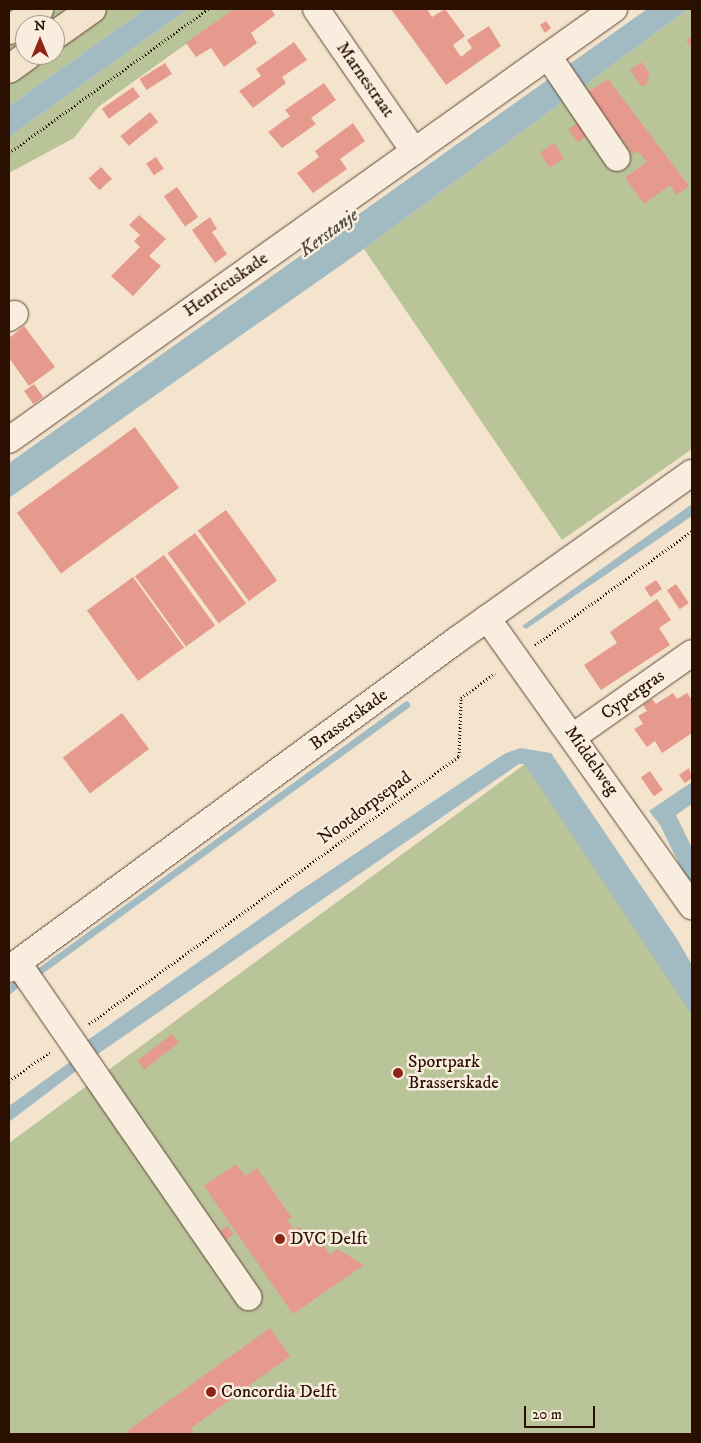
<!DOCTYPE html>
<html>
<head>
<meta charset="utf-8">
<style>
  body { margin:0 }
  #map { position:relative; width:701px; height:1443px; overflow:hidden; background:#f4e4cd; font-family:"IM FELL DW Pica",serif }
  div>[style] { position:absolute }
  .green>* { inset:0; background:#bac499 }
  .water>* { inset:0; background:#a2bbc3 }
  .stream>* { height:7px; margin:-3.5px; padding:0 3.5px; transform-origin:3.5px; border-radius:3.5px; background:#a2bbc3 }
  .building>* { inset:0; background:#e6998d; transform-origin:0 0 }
  .path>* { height:3px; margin-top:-1.5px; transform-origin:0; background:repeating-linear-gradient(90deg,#2b0f00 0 1px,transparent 0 3.5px) }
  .roads { filter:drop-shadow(0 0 1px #5d4433) drop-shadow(0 0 1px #5d4433) }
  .minor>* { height:26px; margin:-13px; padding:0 13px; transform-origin:13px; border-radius:13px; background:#f8edde }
  .major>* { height:28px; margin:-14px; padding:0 14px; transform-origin:14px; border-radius:14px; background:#f4e4cd }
  .dots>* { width:14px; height:14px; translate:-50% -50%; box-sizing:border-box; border:2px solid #f8edde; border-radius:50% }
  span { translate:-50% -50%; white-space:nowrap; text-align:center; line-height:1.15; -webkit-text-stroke:5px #f8edde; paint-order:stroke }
  .street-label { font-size:18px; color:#2b0f00 }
  .poi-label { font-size:18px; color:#2b0f00 }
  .left { translate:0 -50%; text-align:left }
  .water-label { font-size:19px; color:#554b44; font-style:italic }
  .frame { position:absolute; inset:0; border:10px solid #2b0f00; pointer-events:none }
  .north { position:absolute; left:15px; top:15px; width:50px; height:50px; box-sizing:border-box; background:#f8edde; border:1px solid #a69485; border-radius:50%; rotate:0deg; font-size:14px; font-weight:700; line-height:20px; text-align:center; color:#2b0f00 }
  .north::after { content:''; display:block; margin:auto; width:18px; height:22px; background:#8f2418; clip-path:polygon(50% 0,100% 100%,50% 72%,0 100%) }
  .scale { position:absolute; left:524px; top:1406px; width:71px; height:22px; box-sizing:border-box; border:2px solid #2b0f00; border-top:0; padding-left:6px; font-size:15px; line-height:18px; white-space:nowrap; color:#2b0f00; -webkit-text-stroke:4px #f8edde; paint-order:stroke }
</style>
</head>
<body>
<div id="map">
  <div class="green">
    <div style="clip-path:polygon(49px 9px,81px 9px,55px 25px,26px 25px)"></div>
    <div style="clip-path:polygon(101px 9px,145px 9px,9px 106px,9px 75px,36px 55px,55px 55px,55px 42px)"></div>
    <div style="clip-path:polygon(188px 9px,235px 9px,98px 107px,74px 138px,9px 173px,9px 137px)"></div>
    <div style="clip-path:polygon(688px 9px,692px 9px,692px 449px,562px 540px,364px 249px)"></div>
    <div style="clip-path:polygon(25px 26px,25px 49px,9px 60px,9px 38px)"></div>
    <div style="clip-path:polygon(525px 764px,692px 1004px,692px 1434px,9px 1434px,9px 1143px)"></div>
  </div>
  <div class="water">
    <div style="clip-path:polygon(145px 9px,188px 9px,9px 137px,9px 106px)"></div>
    <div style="clip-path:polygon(647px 9px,688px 9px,364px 249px,9px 498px,9px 463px)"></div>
    <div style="clip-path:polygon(692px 504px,692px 516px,526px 629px,522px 626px)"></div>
    <div style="clip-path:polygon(520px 748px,551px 753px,677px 939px,692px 965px,692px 1015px,539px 785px,524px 764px,519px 764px,95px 1056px,85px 1042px,295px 894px,504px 754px)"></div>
    <div style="clip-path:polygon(692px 782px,692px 804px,676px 815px,692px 848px,692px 879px,688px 882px,660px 825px,649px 811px)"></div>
    <div style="clip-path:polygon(74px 1059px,80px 1068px,9px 1122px,9px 1106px)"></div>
  </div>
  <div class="stream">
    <div style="left:38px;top:972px;width:455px;rotate:-36deg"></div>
    <div style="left:9px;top:990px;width:9px;rotate:-41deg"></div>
  </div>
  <div class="building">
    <div style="clip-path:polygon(234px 9px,271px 9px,275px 15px,251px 33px,257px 43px,224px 67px,211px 48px,196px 57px,186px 43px)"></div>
    <div style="clip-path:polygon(391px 9px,427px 9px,432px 17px,445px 9px,465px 36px,453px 45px,461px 57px,472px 48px,467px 40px,489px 26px,501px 46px,446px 85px)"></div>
    <div style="clip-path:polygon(546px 21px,551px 28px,545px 33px,540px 25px)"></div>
    <div style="clip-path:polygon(692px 36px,692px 49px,686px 40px)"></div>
    <div style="clip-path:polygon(294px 42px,307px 60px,282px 77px,286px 83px,253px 108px,239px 91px,261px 76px,256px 69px)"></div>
    <div style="clip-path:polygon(641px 62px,649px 73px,647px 83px,642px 87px,630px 70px)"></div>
    <div style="left:165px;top:63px;width:13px;height:30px;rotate:58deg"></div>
    <div style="clip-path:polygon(608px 79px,689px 186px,676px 195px,670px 185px,644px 204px,625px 178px,647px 162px,638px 151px,633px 154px,620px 136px,614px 140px,582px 96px)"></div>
    <div style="clip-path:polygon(324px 83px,336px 100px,311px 118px,316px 124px,282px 148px,268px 132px,290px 116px,285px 110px)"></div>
    <div style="left:133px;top:87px;width:12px;height:38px;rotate:55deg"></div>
    <div style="left:150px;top:112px;width:13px;height:38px;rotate:51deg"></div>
    <div style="left:581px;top:120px;width:16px;height:16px;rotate:52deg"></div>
    <div style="clip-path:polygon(353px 123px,365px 141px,340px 159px,347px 169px,313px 193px,297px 173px,319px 157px,315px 151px)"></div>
    <div style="left:554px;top:143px;width:18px;height:17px;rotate:56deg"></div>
    <div style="left:156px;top:157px;width:14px;height:12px;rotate:56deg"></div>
    <div style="left:101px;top:167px;width:16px;height:17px;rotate:47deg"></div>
    <div style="left:177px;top:187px;width:37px;height:16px;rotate:55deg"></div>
    <div style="clip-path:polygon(139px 215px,166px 239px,149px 256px,161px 266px,133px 296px,111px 276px,140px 247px,134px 241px,140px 235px,129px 225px)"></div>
    <div style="clip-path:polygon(210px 217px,217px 229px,212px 232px,227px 254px,215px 263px,192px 230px)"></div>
    <div style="clip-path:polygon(24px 326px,55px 367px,29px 386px,9px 358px,9px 338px)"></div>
    <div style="left:34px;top:384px;width:16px;height:12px;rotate:55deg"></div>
    <div style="left:135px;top:427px;width:75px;height:146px;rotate:54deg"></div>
    <div style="left:226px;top:510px;width:87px;height:35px;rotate:54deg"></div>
    <div style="left:195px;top:533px;width:87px;height:34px;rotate:54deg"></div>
    <div style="left:164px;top:555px;width:87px;height:36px;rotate:54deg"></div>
    <div style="left:133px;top:577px;width:87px;height:57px;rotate:54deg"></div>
    <div style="left:656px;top:580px;width:11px;height:14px;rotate:56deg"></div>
    <div style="left:676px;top:584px;width:23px;height:11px;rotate:56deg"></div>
    <div style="clip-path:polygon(657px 599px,671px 620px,659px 628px,670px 645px,601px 690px,584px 665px,617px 643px,610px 632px)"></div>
    <div style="clip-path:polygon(673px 693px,677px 699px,687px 693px,692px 700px,692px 733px,662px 753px,655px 741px,647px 747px,634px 729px,643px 724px,638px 716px,647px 711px,643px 705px,652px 699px,656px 704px)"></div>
    <div style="left:122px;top:713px;width:45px;height:74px;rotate:53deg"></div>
    <div style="clip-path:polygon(689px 768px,692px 778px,685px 783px,679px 775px)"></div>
    <div style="left:650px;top:771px;width:23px;height:11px;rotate:56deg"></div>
    <div style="left:172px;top:1034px;width:11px;height:44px;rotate:52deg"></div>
    <div style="clip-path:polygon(236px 1164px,245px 1176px,257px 1168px,292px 1218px,287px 1220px,294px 1230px,298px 1227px,320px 1240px,330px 1255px,337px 1249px,364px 1265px,293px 1314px,204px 1186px)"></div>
    <div style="clip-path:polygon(227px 1226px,234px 1234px,226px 1240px,220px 1231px)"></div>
    <div style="clip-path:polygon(270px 1328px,290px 1356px,191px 1428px,195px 1434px,123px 1434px)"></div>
  </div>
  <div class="path">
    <div style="left:9px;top:153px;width:246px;rotate:-35.9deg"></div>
    <div style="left:535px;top:645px;width:194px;rotate:-36deg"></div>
    <div style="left:89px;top:1024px;width:457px;rotate:-35.9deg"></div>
    <div style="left:459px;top:756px;width:58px;rotate:-88deg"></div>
    <div style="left:461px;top:698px;width:42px;rotate:-36.3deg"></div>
    <div style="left:9px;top:1081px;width:50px;rotate:-35.3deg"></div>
  </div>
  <div class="roads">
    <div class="minor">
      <div style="left:316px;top:9px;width:173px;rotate:55.4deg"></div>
      <div style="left:548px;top:56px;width:123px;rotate:55.9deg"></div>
      <div style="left:9px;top:318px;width:7px;rotate:-34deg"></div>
      <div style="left:9px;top:440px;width:743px;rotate:-35.47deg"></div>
      <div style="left:487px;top:618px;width:354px;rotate:54.6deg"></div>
      <div style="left:574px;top:736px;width:144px;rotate:-35.1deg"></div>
      <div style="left:18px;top:963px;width:406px;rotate:55.4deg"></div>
      <div style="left:9px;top:969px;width:557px;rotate:-36.31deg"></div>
      <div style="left:458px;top:639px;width:287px;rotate:-35.4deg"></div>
    </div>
    <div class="major">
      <div style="left:9px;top:30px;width:37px;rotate:-35deg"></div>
      <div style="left:55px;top:35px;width:45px;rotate:-35.1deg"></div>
      <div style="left:9px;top:69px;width:24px;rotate:-36deg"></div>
    </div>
  </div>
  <div class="dots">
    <div style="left:398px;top:1073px;background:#8f2418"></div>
    <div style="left:280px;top:1239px;background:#8f2418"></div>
    <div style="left:211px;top:1392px;background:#8f2418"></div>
  </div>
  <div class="street-label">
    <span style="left:365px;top:80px;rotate:55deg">Marnestraat</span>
    <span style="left:226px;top:285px;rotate:-35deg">Henricuskade</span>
    <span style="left:633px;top:695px;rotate:-35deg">Cypergras</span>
    <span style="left:349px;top:720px;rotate:-36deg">Brasserskade</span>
    <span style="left:591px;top:761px;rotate:55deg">Middelweg</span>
    <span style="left:365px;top:808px;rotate:-36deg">Nootdorpsepad</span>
  </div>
  <div class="poi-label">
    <span class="left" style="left:408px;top:1073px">Sportpark<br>Brasserskade</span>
    <span class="left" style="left:290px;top:1239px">DVC Delft</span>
    <span class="left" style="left:221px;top:1392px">Concordia Delft</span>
  </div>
  <div class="water-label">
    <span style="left:329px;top:233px;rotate:-36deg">Kerstanje</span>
  </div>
  <div class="frame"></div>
  <div class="north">N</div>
  <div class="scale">20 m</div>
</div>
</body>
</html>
